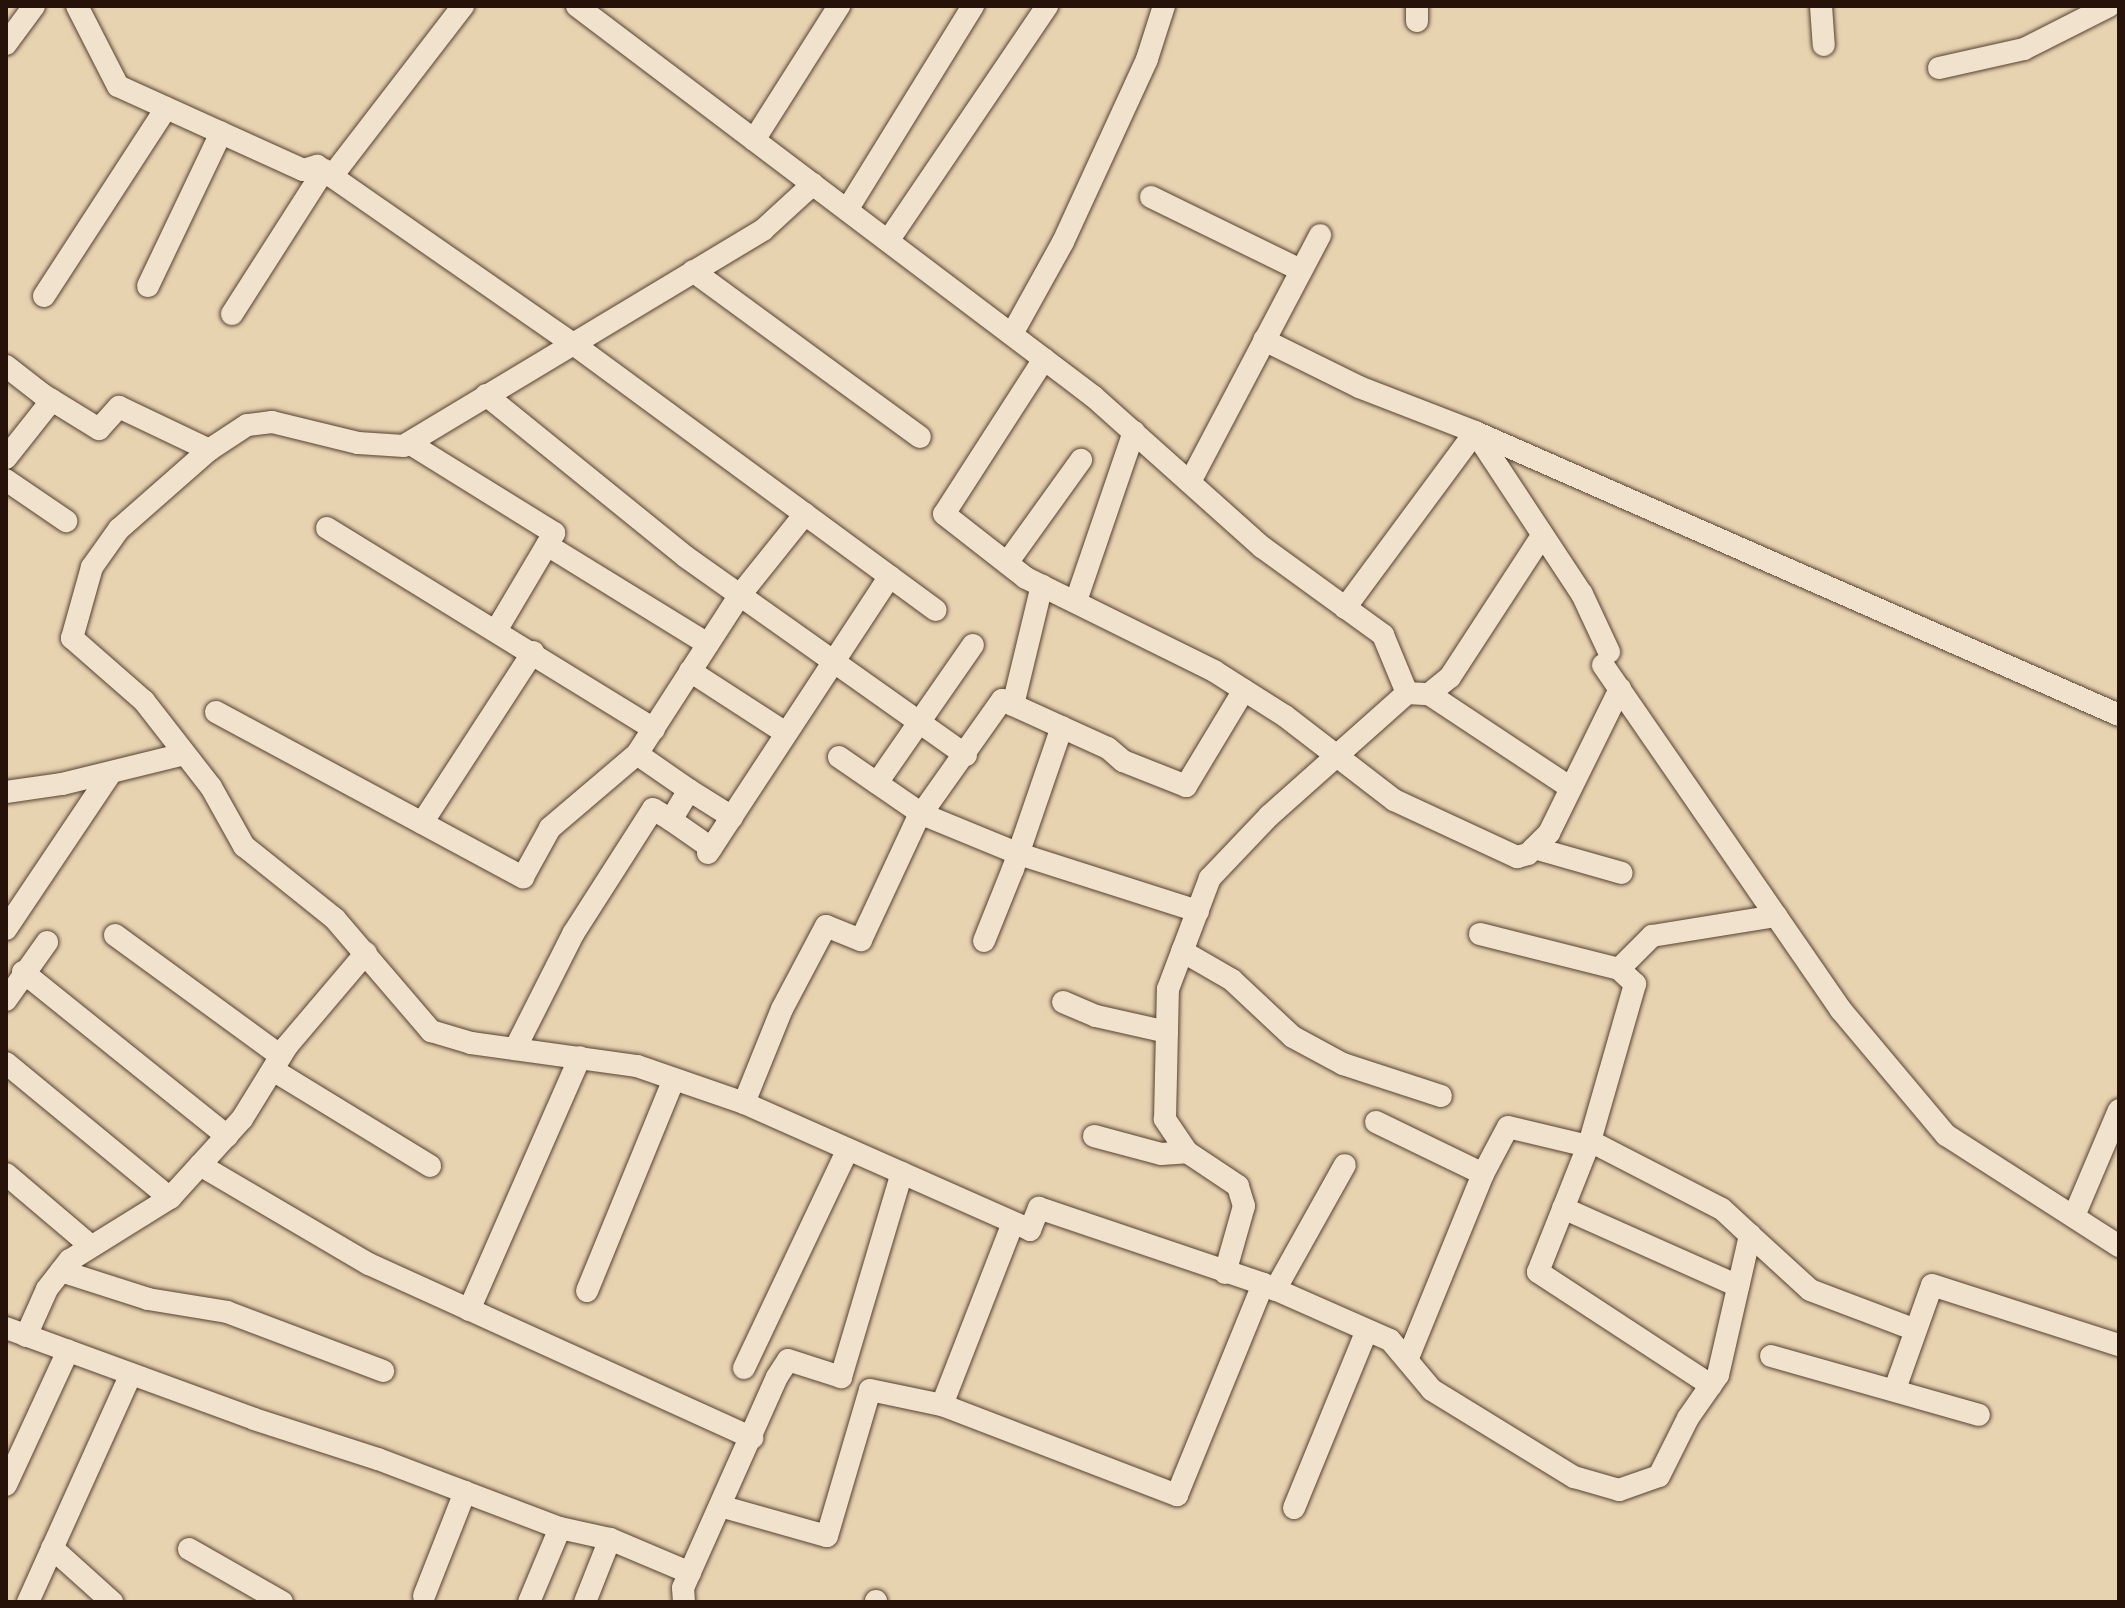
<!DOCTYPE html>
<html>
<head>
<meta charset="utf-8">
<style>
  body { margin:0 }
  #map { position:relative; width:2125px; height:1608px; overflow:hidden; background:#e8d3b1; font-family:"Libre Bodoni",serif }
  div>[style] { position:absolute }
  .roads { filter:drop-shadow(0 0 2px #564232) drop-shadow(0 0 2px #564232) }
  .minor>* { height:22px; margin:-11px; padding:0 11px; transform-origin:11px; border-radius:11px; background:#f0e2cc }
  span { translate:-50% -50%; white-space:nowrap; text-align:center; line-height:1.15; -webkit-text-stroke:6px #f0e2cc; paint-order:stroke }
  .frame { position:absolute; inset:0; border:8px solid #261208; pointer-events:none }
</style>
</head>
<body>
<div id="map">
  <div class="roads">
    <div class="minor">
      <div style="left:77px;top:6px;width:90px;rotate:62.9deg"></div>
      <div style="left:118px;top:86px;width:203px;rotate:24.4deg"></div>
      <div style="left:303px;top:170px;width:15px;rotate:-16deg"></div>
      <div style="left:317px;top:166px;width:310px;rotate:34.8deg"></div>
      <div style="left:572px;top:343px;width:451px;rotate:36.3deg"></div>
      <div style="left:577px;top:6px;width:648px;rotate:37.1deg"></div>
      <div style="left:1094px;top:397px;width:225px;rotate:41.8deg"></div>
      <div style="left:1262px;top:547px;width:150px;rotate:36deg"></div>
      <div style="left:1383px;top:635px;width:63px;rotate:67.5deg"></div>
      <div style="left:1417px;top:6px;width:15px;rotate:90deg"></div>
      <div style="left:1821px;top:6px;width:39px;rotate:86deg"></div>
      <div style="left:6px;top:44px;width:47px;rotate:-53.6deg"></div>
      <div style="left:1939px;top:68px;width:87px;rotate:-12.6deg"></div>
      <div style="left:2024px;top:49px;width:95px;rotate:-26.8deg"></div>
      <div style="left:754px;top:140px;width:159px;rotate:-57.6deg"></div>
      <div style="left:332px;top:176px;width:215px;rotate:-52.4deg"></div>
      <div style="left:813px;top:184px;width:68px;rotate:137.4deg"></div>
      <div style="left:763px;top:230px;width:419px;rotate:149deg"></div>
      <div style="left:404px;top:446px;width:46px;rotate:-176.3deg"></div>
      <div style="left:358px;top:443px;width:89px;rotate:-166.3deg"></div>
      <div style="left:272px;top:422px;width:25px;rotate:173deg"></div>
      <div style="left:247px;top:425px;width:45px;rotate:146.7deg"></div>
      <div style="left:209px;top:450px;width:120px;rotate:138.7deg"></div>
      <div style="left:119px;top:529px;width:47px;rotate:125.4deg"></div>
      <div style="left:92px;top:567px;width:74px;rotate:105.7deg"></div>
      <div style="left:72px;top:638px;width:96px;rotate:41.2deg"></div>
      <div style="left:144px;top:701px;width:109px;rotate:52.1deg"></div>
      <div style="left:211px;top:787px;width:68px;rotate:60.8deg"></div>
      <div style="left:244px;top:846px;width:117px;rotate:38.7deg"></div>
      <div style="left:335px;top:919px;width:148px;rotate:49.4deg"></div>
      <div style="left:431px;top:1031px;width:42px;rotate:16.7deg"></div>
      <div style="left:471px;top:1043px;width:168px;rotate:7.9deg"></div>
      <div style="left:637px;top:1066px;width:113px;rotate:19.1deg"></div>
      <div style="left:744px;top:1103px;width:313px;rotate:23.9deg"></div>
      <div style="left:1030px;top:1230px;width:24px;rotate:-68deg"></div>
      <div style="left:1039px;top:1208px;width:237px;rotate:18.7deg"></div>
      <div style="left:1263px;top:1284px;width:139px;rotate:23.8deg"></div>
      <div style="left:1390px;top:1340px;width:65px;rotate:50deg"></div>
      <div style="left:1432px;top:1390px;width:167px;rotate:31.5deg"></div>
      <div style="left:1574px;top:1477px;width:47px;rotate:16.1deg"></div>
      <div style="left:1619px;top:1490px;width:42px;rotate:-19.3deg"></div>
      <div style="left:1659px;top:1476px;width:65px;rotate:-63.4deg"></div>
      <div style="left:1688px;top:1418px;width:52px;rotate:-55.1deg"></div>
      <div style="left:1718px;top:1375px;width:144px;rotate:-77.1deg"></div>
      <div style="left:1750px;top:1235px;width:81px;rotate:42.5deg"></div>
      <div style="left:1810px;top:1290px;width:113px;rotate:20.7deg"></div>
      <div style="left:1151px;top:197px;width:167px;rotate:26deg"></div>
      <div style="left:847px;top:210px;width:240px;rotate:-58.3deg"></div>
      <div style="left:888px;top:241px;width:284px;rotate:-55.9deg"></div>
      <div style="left:693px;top:271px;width:281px;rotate:36.2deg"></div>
      <div style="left:148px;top:286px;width:170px;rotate:-64.5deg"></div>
      <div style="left:44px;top:296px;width:224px;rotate:-57deg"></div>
      <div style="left:232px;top:314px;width:171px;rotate:-57.4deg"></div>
      <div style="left:1012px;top:334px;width:105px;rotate:-61deg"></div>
      <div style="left:1063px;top:242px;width:201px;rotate:-65.3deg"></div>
      <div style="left:1147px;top:59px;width:56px;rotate:-72.2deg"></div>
      <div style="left:1264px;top:340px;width:106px;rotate:26.3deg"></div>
      <div style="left:1359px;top:387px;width:124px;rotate:21.2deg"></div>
      <div style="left:1475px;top:432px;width:703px;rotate:23.72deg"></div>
      <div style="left:1044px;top:359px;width:184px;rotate:122.8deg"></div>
      <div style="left:944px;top:514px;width:104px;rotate:38deg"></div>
      <div style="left:1026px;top:578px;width:210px;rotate:26.3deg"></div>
      <div style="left:1214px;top:671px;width:84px;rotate:32.4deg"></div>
      <div style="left:1285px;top:716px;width:138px;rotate:37.6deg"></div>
      <div style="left:1394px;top:800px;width:136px;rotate:24.9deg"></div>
      <div style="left:1517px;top:857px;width:11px;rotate:-15deg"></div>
      <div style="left:1528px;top:854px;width:30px;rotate:-45deg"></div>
      <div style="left:1549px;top:833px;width:161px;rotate:-63.8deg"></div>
      <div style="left:6px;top:366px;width:46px;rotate:37.9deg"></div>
      <div style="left:42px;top:394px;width:67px;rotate:31.6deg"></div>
      <div style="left:99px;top:429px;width:30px;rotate:-48deg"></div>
      <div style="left:119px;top:407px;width:100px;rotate:25.5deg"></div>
      <div style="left:486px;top:395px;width:257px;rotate:39deg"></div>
      <div style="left:686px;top:557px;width:343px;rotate:35.3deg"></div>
      <div style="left:409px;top:443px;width:171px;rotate:31.8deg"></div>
      <div style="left:554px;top:533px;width:112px;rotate:120.7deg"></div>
      <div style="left:6px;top:458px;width:74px;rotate:-51.6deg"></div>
      <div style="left:6px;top:480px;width:73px;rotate:34.3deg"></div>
      <div style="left:1190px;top:482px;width:279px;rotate:-62.2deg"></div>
      <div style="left:327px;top:528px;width:384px;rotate:31.6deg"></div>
      <div style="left:547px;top:545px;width:189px;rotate:31.6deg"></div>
      <div style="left:1007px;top:563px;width:127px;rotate:-54.3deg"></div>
      <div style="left:1076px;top:601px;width:179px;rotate:-71.1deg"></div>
      <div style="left:1345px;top:608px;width:219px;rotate:-53.5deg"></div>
      <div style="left:1475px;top:432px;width:194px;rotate:56.6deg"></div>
      <div style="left:1582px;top:594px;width:64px;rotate:65deg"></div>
      <div style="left:1603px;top:665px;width:419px;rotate:55.4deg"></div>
      <div style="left:1841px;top:1010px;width:163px;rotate:50deg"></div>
      <div style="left:1946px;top:1135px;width:206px;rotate:32.7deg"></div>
      <div style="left:690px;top:671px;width:114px;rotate:32.9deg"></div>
      <div style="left:1429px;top:694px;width:170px;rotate:33.5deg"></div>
      <div style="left:1013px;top:705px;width:123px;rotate:-76.4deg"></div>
      <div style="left:216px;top:712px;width:349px;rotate:28.3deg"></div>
      <div style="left:523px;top:877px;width:56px;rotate:-61.1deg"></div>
      <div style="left:550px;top:828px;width:114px;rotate:-40.4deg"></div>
      <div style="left:637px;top:754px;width:189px;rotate:-57.1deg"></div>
      <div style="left:740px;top:595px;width:104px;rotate:-51.3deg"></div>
      <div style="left:839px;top:757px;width:101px;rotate:34.5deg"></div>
      <div style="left:922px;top:814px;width:105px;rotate:22.4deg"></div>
      <div style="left:1019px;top:854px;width:188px;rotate:17.7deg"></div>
      <div style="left:877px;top:783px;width:168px;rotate:-55.2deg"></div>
      <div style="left:689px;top:790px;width:51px;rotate:32.1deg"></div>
      <div style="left:6px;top:792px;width:57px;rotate:-8.1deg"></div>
      <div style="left:62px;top:784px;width:126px;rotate:-13.8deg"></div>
      <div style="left:671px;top:820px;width:49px;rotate:35deg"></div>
      <div style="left:422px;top:823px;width:204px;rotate:-57deg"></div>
      <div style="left:1534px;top:848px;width:91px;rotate:15.9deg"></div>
      <div style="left:708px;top:853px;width:331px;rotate:-56.7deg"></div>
      <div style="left:6px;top:929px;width:188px;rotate:-56.1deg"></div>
      <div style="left:1480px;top:934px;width:143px;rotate:14.1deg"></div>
      <div style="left:1619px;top:969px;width:47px;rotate:-45deg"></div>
      <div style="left:1652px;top:936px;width:126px;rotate:-9.2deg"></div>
      <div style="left:115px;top:935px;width:205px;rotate:36.1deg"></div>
      <div style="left:984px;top:941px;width:78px;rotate:-68.1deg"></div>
      <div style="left:1013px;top:869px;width:150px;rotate:-71deg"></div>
      <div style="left:1182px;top:951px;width:58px;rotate:30.1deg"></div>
      <div style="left:1232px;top:980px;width:83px;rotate:43.1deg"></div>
      <div style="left:1293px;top:1037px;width:57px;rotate:28.4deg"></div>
      <div style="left:1343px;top:1064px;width:103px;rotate:18.1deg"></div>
      <div style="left:1619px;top:969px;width:22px;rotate:43deg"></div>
      <div style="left:1635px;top:984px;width:163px;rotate:106deg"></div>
      <div style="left:1590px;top:1141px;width:141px;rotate:111.7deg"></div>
      <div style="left:1538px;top:1272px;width:207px;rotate:33.2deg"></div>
      <div style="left:23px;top:972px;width:262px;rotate:38.8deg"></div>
      <div style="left:6px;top:1000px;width:71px;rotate:-54.7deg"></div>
      <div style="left:1063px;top:1002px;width:36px;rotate:23deg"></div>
      <div style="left:1096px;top:1016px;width:73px;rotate:12.7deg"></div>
      <div style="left:515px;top:1049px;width:129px;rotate:-63.2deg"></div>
      <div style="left:573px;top:934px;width:148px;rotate:-57.4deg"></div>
      <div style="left:653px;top:809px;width:21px;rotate:31deg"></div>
      <div style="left:671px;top:820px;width:35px;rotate:-59deg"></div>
      <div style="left:689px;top:790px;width:63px;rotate:-145.3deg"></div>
      <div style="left:6px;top:1063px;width:212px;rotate:39.5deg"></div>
      <div style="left:273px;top:1070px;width:184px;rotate:31.4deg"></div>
      <div style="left:744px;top:1103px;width:101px;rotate:-68deg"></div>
      <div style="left:782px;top:1009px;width:94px;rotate:-62.1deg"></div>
      <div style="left:826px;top:926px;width:38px;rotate:22deg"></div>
      <div style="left:861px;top:940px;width:132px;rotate:-65deg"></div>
      <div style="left:917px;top:820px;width:147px;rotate:-54.7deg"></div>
      <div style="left:1002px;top:700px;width:116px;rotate:24.4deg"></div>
      <div style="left:1108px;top:748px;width:20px;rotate:41deg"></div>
      <div style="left:1123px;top:761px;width:68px;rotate:21.6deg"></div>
      <div style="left:1186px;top:786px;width:112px;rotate:-58.9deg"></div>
      <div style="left:1376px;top:1122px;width:119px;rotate:25.9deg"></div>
      <div style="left:1483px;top:1174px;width:201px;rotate:112.2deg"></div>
      <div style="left:1094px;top:1136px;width:69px;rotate:15deg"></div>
      <div style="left:1161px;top:1154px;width:26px;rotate:-4deg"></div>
      <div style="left:1590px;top:1141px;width:148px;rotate:27.3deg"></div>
      <div style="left:1722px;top:1209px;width:38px;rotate:43deg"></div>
      <div style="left:200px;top:1165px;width:196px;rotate:30.4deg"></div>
      <div style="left:369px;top:1264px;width:421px;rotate:24.4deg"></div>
      <div style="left:6px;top:1174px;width:111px;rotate:40.3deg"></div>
      <div style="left:1483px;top:1174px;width:53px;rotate:-62deg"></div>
      <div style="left:1508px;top:1127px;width:82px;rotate:13.4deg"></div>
      <div style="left:1563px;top:1208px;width:192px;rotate:24deg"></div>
      <div style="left:2074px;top:1216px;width:115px;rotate:-67deg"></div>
      <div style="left:61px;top:1271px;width:91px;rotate:17.8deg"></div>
      <div style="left:148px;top:1299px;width:80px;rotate:9.3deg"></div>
      <div style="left:227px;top:1312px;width:167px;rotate:20.7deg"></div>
      <div style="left:1225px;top:1273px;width:70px;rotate:-74.2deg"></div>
      <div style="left:1244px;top:1206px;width:21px;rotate:-107deg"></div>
      <div style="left:1238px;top:1186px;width:61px;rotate:-146.3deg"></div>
      <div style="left:1187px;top:1152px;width:40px;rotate:-124deg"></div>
      <div style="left:1165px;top:1119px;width:130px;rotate:-88.7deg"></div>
      <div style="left:1168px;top:989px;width:119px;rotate:-69.3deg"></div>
      <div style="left:1210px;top:878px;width:86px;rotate:-46.4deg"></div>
      <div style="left:1269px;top:816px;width:185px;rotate:-41.7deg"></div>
      <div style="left:1407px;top:693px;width:22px;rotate:3deg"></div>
      <div style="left:1429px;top:694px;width:27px;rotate:-39deg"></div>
      <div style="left:1450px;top:677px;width:168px;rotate:-56.9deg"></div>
      <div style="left:1275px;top:1290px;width:143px;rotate:-60.8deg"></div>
      <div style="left:587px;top:1291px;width:229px;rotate:-67.7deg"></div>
      <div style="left:469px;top:1310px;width:276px;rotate:-66.3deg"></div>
      <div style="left:6px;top:1328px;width:264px;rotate:20.1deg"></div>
      <div style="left:254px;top:1419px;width:130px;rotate:17.9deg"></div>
      <div style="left:378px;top:1459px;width:195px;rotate:20.8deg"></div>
      <div style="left:560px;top:1528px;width:51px;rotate:12.4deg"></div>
      <div style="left:610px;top:1539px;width:87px;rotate:23deg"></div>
      <div style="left:26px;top:1336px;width:51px;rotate:-65.9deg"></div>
      <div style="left:47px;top:1289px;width:37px;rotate:-52deg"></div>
      <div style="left:70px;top:1260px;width:118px;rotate:-31.8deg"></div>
      <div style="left:170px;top:1198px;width:107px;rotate:-47.7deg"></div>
      <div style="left:242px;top:1119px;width:86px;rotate:-58.3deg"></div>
      <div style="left:287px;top:1046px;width:122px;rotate:-49.7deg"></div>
      <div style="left:1771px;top:1356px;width:216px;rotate:15.8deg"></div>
      <div style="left:744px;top:1368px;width:242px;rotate:-64.6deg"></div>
      <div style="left:1895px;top:1389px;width:110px;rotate:-70.4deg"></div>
      <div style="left:1932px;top:1285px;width:196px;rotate:17.8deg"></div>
      <div style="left:942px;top:1405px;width:195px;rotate:-68.7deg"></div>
      <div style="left:6px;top:1485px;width:148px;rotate:-65.2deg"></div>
      <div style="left:720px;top:1506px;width:111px;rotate:15.7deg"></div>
      <div style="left:827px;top:1536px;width:152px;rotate:-73.6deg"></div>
      <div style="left:870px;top:1390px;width:74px;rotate:11.8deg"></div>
      <div style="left:942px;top:1405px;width:252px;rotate:21deg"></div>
      <div style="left:1177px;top:1495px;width:228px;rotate:-67.8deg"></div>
      <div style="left:1294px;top:1508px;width:192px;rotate:-67.7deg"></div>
      <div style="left:52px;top:1548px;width:81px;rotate:42deg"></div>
      <div style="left:189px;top:1549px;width:107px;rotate:29.7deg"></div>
      <div style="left:424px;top:1596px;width:112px;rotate:-68.5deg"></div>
      <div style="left:876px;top:1601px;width:1px;rotate:90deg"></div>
      <div style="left:28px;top:1602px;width:250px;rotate:-65.7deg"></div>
      <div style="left:529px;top:1602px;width:80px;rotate:-67.3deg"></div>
      <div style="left:585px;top:1602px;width:68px;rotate:-68.4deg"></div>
      <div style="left:684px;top:1602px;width:14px;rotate:-94deg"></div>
      <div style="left:683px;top:1588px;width:231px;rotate:-66deg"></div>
      <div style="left:777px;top:1377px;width:20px;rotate:-57deg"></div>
      <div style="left:788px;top:1360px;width:56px;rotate:17.8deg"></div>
      <div style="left:841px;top:1377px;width:213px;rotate:-73.4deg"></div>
    </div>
  </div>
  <div class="frame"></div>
</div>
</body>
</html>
